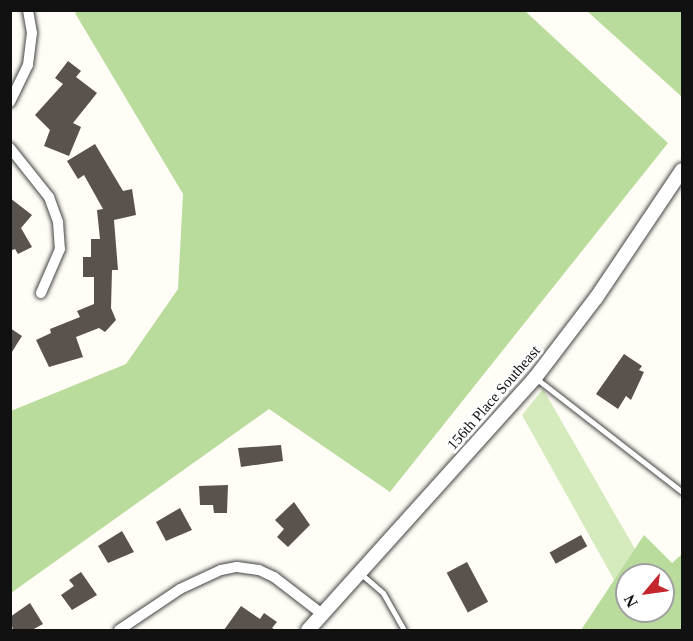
<!DOCTYPE html>
<html>
<head>
<meta charset="utf-8">
<style>
  body { margin:0 }
  #map { position:relative; width:693px; height:641px; overflow:hidden; background:#fffdf5; font-family:"Times New Roman",serif }
  div>[style] { position:absolute }
  .green>* { inset:0; background:#d5ebbd }
  .forest>* { inset:0; background:#b9dc9c }
  .building>* { inset:0; background:#5a524d; transform-origin:0 0 }
  .roads { filter:drop-shadow(0 0 2px #444) drop-shadow(0 0 2px #444) }
  .service>* { height:5px; margin:-2.5px; padding:0 2.5px; transform-origin:2.5px; border-radius:2.5px; background:#fff }
  .minor>* { height:10px; margin:-5px; padding:0 5px; transform-origin:5px; border-radius:5px; background:#fff }
  .tertiary>* { height:14px; margin:-7px; padding:0 7px; transform-origin:7px; border-radius:7px; background:#fff }
  span { translate:-50% -50%; white-space:nowrap; text-align:center; line-height:1.15; -webkit-text-stroke:6px #fff; paint-order:stroke }
  .street-label { font-size:15px; color:#111 }
  .frame { position:absolute; inset:0; border:12px solid #111; pointer-events:none }
  .north { position:absolute; left:615px; top:563px; width:60px; height:60px; box-sizing:border-box; background:#fff; border:2px solid #a0a0a0; border-radius:50%; rotate:241deg; font-size:16px; font-weight:700; line-height:24px; text-align:center; color:#111 }
  .north::after { content:''; display:block; margin:auto; width:21px; height:27px; background:#c4262e; clip-path:polygon(50% 0,100% 100%,50% 72%,0 100%) }
</style>
</head>
<body>
<div id="map">
  <div class="green">
    <div style="clip-path:polygon(543px 389px,650px 575px,627px 575px,627px 603px,522px 415px)"></div>
  </div>
  <div class="forest">
    <div style="clip-path:polygon(79px 10px,525px 11px,668px 143px,390px 492px,269px 409px,11px 593px,11px 411px,126px 364px,178px 289px,183px 194px,75px 13px)"></div>
    <div style="clip-path:polygon(587px 11px,682px 11px,682px 97px)"></div>
    <div style="clip-path:polygon(evenodd,644px 535px,672px 563px,682px 554px,682px 630px,581px 630px,644px 535px,627px 575px,663px 575px,663px 611px,627px 611px,627px 575px)"></div>
  </div>
  <div class="building">
    <div style="clip-path:polygon(68px 61px,81px 71px,76px 77px,97px 93px,73px 123px,81px 127px,69px 156px,44px 146px,50px 130px,35px 115px,63px 84px,55px 78px)"></div>
    <div style="clip-path:polygon(95px 144px,123px 191px,132px 189px,136px 215px,114px 220px,118px 270px,112px 270px,111px 308px,116px 320px,105px 332px,99px 328px,76px 337px,83px 357px,49px 367px,36px 340px,51px 333px,50px 329px,80px 317px,77px 311px,94px 304px,94px 277px,83px 277px,83px 257px,91px 257px,91px 239px,100px 239px,97px 210px,103px 209px,84px 175px,78px 179px,67px 161px)"></div>
    <div style="clip-path:polygon(10px 198px,32px 215px,21px 228px,32px 247px,18px 254px,15px 249px,10px 251px)"></div>
    <div style="clip-path:polygon(10px 328px,22px 336px,10px 355px)"></div>
    <div style="clip-path:polygon(624px 354px,642px 366px,639px 370px,644px 372px,631px 400px,626px 396px,618px 409px,596px 394px)"></div>
    <div style="clip-path:polygon(281px 445px,283px 461px,241px 467px,238px 448px)"></div>
    <div style="clip-path:polygon(228px 485px,227px 513px,214px 513px,213px 505px,200px 505px,199px 486px)"></div>
    <div style="clip-path:polygon(294px 502px,310px 525px,288px 547px,277px 537px,284px 529px,275px 520px)"></div>
    <div style="clip-path:polygon(180px 508px,192px 530px,166px 541px,156px 522px)"></div>
    <div style="clip-path:polygon(122px 531px,134px 552px,108px 563px,98px 546px)"></div>
    <div style="left:581px;top:535px;width:13px;height:36px;rotate:61deg"></div>
    <div style="left:467px;top:562px;width:45px;height:23px;rotate:62deg"></div>
    <div style="clip-path:polygon(81px 572px,97px 595px,72px 610px,61px 595px,74px 586px,69px 580px)"></div>
    <div style="clip-path:polygon(30px 603px,43px 624px,32px 630px,13px 630px,10px 617px)"></div>
    <div style="clip-path:polygon(241px 606px,260px 619px,264px 613px,277px 622px,272px 628px,276px 630px,224px 630px)"></div>
  </div>
  <div class="roads">
    <div class="service">
      <div style="left:537px;top:379px;width:184px;rotate:37.9deg"></div>
      <div style="left:360px;top:573px;width:30px;rotate:41deg"></div>
      <div style="left:383px;top:593px;width:43px;rotate:60.4deg"></div>
    </div>
    <div class="minor">
      <div style="left:10px;top:102px;width:41px;rotate:-64.1deg"></div>
      <div style="left:28px;top:65px;width:32px;rotate:-83deg"></div>
      <div style="left:32px;top:33px;width:23px;rotate:-100deg"></div>
      <div style="left:10px;top:148px;width:63px;rotate:51.5deg"></div>
      <div style="left:49px;top:197px;width:27px;rotate:70deg"></div>
      <div style="left:58px;top:222px;width:27px;rotate:86deg"></div>
      <div style="left:60px;top:249px;width:48px;rotate:113.4deg"></div>
      <div style="left:119px;top:630px;width:73px;rotate:-33.9deg"></div>
      <div style="left:180px;top:589px;width:45px;rotate:-24.9deg"></div>
      <div style="left:221px;top:570px;width:16px;rotate:-11deg"></div>
      <div style="left:237px;top:567px;width:22px;rotate:8deg"></div>
      <div style="left:259px;top:570px;width:17px;rotate:25deg"></div>
      <div style="left:274px;top:577px;width:61px;rotate:37.6deg"></div>
    </div>
    <div class="tertiary">
      <div style="left:308px;top:630px;width:339px;rotate:-48deg"></div>
      <div style="left:535px;top:378px;width:101px;rotate:-52.7deg"></div>
      <div style="left:596px;top:298px;width:154px;rotate:-56.1deg"></div>
    </div>
  </div>
  <div class="street-label">
    <span style="left:494px;top:398px;rotate:-49deg">156th Place Southeast</span>
  </div>
  <div class="frame"></div>
  <div class="north">N</div>
</div>
</body>
</html>
